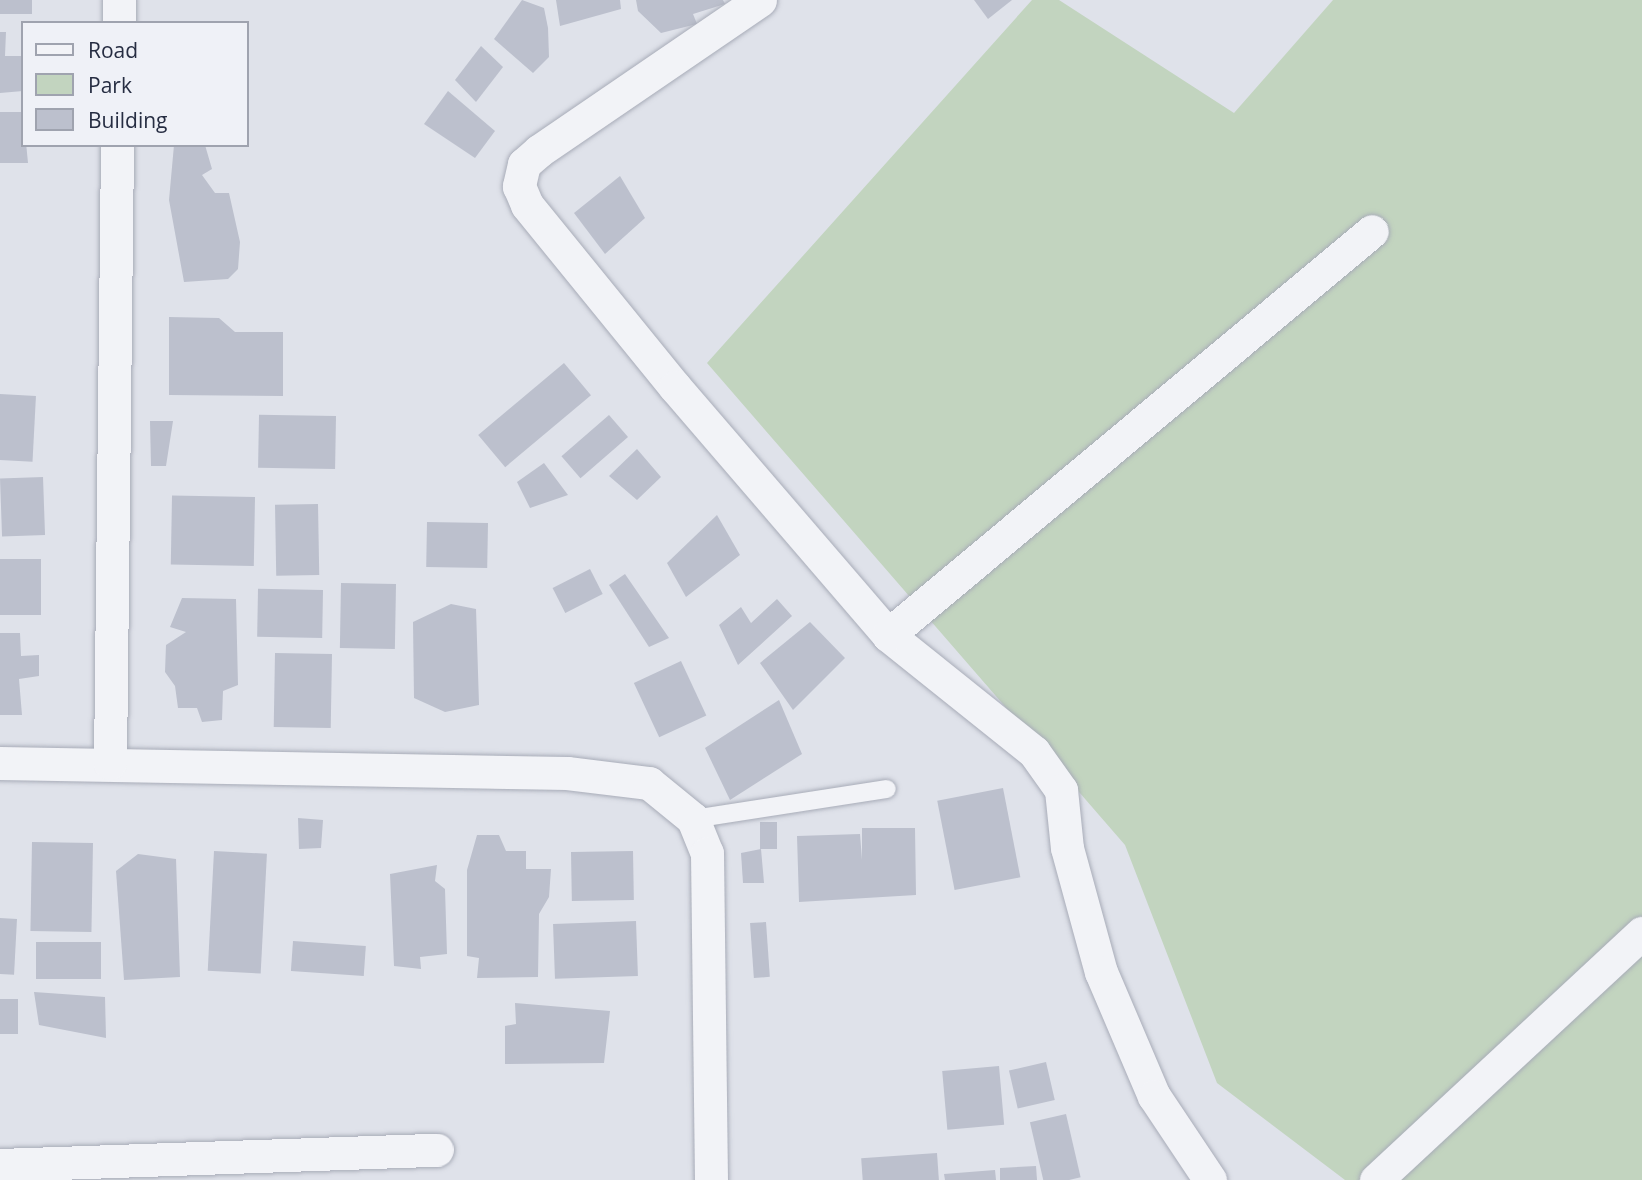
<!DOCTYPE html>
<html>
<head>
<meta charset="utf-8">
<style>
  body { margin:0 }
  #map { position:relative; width:1642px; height:1180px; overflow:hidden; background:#dfe2ea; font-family:"Open Sans",sans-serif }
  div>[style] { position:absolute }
  .green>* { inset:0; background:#c2d4bf }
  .building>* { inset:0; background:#bcc0cd; transform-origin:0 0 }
  .roads { filter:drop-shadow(0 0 2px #a8acb8) drop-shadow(0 0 2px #a8acb8) }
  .service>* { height:18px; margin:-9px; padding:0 9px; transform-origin:9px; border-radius:9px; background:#f2f3f7 }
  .minor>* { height:33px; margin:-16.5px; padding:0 16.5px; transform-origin:16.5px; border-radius:16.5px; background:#f2f3f7 }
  span { translate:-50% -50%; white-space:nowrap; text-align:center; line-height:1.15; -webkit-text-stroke:5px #eff1f7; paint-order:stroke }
  .legend { position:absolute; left:21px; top:21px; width:228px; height:126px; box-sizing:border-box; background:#eff1f7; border:2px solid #9fa3af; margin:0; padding:9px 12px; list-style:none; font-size:21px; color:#262d42 }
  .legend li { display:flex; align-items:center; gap:14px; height:35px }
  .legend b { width:35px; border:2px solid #9fa3af }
</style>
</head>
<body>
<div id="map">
  <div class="green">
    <div style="clip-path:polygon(1032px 0,1059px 0,1234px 113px,1333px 0,1642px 0,1642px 1180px,1345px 1180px,1217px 1083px,1125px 845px,707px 363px)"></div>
  </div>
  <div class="building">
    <div style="left:0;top:0;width:32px;height:14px"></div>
    <div style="clip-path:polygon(522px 0,544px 8px,548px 28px,549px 57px,533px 73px,494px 39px)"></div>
    <div style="clip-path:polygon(556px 0,620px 0,621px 9px,560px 26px)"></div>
    <div style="clip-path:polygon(636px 0,723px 0,725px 4px,693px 14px,697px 24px,661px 33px,638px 11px)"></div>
    <div style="clip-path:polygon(974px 0,1012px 0,988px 19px)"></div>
    <div style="clip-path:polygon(0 32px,6px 32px,5px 56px,23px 56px,23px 91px,0 93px)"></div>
    <div style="clip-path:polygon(481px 46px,503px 67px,476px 102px,455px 80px)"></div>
    <div style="clip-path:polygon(448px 91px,495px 131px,475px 158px,424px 124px)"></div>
    <div style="clip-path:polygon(0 112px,23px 112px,28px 163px,0 163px)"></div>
    <div style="clip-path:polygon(174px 145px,205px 145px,212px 169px,202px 175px,215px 193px,229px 193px,240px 242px,238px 269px,228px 279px,184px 282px,169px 200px)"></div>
    <div style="clip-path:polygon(620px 176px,645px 218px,605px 254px,574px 213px)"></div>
    <div style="clip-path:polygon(169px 317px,219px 318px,235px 332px,283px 332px,283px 396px,169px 395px)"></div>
    <div style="left:564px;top:363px;width:42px;height:112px;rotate:50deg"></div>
    <div style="left:0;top:394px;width:36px;height:66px;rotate:3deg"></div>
    <div style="left:609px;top:415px;width:29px;height:63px;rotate:49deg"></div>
    <div style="left:336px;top:416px;width:53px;height:77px;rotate:91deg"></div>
    <div style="clip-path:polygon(150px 421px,173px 421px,166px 466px,151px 466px)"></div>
    <div style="clip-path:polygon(637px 449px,661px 477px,637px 500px,609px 476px)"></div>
    <div style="clip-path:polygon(544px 463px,568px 495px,530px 508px,517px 482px)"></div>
    <div style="left:43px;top:477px;width:58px;height:43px;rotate:88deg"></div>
    <div style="left:255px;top:497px;width:69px;height:83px;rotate:91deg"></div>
    <div style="left:318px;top:504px;width:71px;height:43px;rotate:89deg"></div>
    <div style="clip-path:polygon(717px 515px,740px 555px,686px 597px,667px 563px)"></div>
    <div style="left:427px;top:522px;width:61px;height:45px;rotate:1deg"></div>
    <div style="left:0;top:559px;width:41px;height:56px"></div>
    <div style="left:590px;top:569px;width:28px;height:42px;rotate:63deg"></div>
    <div style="clip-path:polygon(625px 574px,669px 638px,649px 647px,609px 585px)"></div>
    <div style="left:396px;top:584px;width:65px;height:55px;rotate:91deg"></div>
    <div style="left:323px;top:590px;width:48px;height:65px;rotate:91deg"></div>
    <div style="clip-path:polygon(182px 598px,236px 599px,238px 685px,223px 691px,222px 720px,202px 722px,197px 708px,178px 708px,175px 686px,165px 672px,166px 645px,186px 632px,170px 627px)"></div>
    <div style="clip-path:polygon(777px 599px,792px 616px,738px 665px,719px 625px,741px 607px,751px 623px)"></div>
    <div style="clip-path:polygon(451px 604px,476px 609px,479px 705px,445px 712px,414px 698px,413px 622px)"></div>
    <div style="clip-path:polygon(810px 622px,845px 658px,793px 710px,760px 663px)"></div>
    <div style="clip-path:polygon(0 633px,20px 633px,21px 656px,39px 655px,39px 676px,19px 679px,22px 715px,0 715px)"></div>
    <div style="left:332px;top:654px;width:74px;height:57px;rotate:91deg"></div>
    <div style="left:681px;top:661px;width:60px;height:52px;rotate:65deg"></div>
    <div style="clip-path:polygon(779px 700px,802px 754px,730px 800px,705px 748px)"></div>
    <div style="left:1003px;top:788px;width:91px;height:67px;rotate:79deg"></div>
    <div style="clip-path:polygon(298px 818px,323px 820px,321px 848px,299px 849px)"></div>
    <div style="left:760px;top:822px;width:17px;height:27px"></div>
    <div style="clip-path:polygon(862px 828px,915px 828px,916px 895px,799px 902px,797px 836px,860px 834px,862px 860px)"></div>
    <div style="clip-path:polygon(477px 835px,499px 835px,506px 851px,526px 851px,526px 869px,551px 869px,549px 897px,539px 914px,538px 977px,477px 978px,479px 958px,467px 956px,467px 870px)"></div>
    <div style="left:32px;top:842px;width:61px;height:89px;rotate:1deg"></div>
    <div style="clip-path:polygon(761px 849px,764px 883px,743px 883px,741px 853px)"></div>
    <div style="left:214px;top:851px;width:53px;height:120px;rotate:3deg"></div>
    <div style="left:633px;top:851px;width:49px;height:62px;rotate:89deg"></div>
    <div style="clip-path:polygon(138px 854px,176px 859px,180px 977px,124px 980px,116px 871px)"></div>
    <div style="clip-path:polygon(437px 865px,435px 881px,445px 889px,447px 954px,420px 957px,421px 969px,394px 966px,390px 874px)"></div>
    <div style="left:0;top:918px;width:17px;height:56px;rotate:3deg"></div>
    <div style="left:636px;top:921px;width:55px;height:83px;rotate:88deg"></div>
    <div style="left:766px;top:922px;width:55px;height:16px;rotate:86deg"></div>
    <div style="left:293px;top:941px;width:73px;height:30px;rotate:4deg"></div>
    <div style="left:101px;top:942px;width:37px;height:65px;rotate:90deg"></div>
    <div style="clip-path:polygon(34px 992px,105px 997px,106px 1038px,39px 1025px)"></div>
    <div style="left:0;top:999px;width:18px;height:35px"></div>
    <div style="clip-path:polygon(515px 1003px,610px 1011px,604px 1063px,505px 1064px,505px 1026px,516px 1024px)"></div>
    <div style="left:1046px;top:1062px;width:39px;height:38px;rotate:77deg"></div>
    <div style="left:999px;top:1066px;width:59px;height:57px;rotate:85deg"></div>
    <div style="left:1066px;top:1114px;width:65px;height:37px;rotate:77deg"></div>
    <div style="left:937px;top:1153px;width:27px;height:76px;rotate:86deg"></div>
    <div style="clip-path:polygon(1036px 1166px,1037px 1180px,1000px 1180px,1000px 1168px)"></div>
    <div style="clip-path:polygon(995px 1170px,996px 1180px,945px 1180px,944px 1174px)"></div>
  </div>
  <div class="roads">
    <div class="service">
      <div style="left:693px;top:819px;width:196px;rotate:-8.8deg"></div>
    </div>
    <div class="minor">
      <div style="left:760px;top:0;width:268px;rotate:145.7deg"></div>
      <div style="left:539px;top:151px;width:20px;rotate:139deg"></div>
      <div style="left:524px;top:164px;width:23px;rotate:103deg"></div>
      <div style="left:519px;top:186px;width:21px;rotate:67deg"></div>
      <div style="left:527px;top:205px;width:235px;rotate:50.9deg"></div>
      <div style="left:675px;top:387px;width:327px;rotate:49.3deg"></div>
      <div style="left:888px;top:635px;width:187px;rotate:38.7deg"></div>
      <div style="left:1034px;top:752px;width:47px;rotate:54.6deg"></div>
      <div style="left:1061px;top:790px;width:58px;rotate:84.1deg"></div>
      <div style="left:1067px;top:848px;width:129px;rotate:74.7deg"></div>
      <div style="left:1101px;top:972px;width:135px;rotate:66.9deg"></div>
      <div style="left:1154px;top:1096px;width:101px;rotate:56.3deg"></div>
      <div style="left:119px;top:23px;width:23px;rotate:-90deg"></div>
      <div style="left:888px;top:635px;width:630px;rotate:-39.85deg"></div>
      <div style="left:0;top:763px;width:567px;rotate:1.01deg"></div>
      <div style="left:567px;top:773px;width:83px;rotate:7deg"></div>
      <div style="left:649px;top:783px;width:57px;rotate:39.3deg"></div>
      <div style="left:693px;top:819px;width:37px;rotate:68deg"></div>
      <div style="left:707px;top:853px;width:327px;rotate:89.3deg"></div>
      <div style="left:110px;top:763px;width:618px;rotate:-89.35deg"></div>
      <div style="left:0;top:1165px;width:437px;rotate:-2deg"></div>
      <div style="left:1376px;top:1180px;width:363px;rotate:-42.9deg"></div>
    </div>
  </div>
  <ul class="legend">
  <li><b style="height:9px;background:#f2f3f7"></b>Road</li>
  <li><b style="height:19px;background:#c2d4bf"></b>Park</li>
  <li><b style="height:19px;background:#bcc0cd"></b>Building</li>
  </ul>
</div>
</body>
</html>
